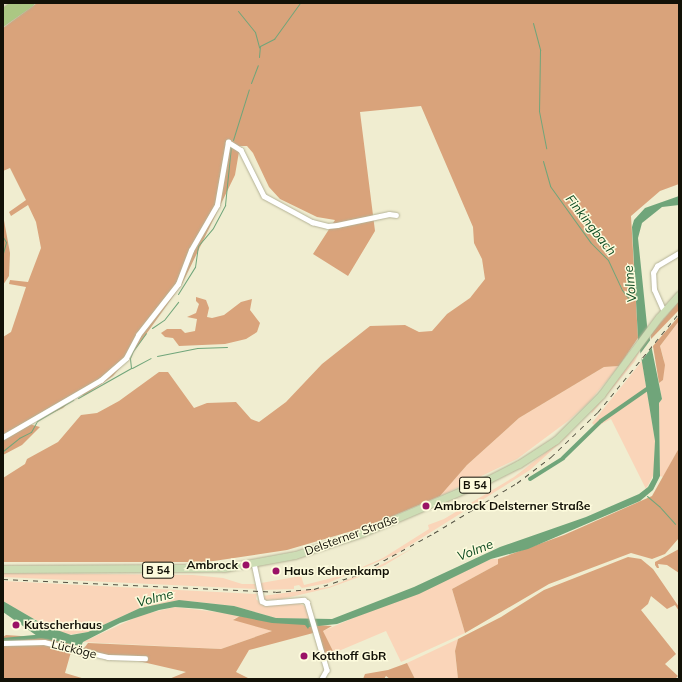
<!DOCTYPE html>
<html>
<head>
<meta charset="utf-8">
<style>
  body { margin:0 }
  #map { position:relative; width:682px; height:682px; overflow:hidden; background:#f0edd0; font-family:Mulish,sans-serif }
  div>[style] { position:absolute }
  .green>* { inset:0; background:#fad5b9 }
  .forest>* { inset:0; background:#d9a37b }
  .water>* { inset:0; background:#70a57a }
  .pier>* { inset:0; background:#f0edd0 }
  .stream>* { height:1px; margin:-0.5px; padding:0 0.5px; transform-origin:0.5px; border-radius:0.5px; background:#70a57a }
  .canal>* { height:4px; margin:-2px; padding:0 2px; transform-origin:2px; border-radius:2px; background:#70a57a }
  .roads { filter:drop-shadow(0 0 1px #b4b296) drop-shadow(0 0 1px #b4b296) }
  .street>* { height:4.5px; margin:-2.25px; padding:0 2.25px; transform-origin:2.25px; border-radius:2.25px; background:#fff }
  .primary>* { height:7px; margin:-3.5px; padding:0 3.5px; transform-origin:3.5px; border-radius:3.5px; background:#cdddb5 }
  .highway>* { height:8px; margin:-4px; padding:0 4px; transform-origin:4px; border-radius:4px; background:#abc783 }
  .rail>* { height:1px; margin-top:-0.5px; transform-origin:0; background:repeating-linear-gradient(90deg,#525041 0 5px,transparent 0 10px) }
  .dots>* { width:11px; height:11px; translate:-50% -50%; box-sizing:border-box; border:2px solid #fdfbdd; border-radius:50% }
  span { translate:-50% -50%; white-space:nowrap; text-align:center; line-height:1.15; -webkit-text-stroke:3px #fdfbdd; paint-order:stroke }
  .shield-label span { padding:1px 3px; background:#fdfbdd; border:1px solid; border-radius:3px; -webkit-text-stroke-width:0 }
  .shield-label { font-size:11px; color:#121107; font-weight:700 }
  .poi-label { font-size:12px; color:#121107; font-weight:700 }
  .left { translate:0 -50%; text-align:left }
  .right { translate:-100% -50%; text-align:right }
  .street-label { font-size:12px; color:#121107 }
  .water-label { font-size:13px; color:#0e4a21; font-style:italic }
  .frame { position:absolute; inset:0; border:4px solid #121107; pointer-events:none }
</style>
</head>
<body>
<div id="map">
  <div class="green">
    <div style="clip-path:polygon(679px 321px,679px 448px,663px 477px,660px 476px,659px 403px,662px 399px,659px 383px,663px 380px,664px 360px,660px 346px)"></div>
    <div style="clip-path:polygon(640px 350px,635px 361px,592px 413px,591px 412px)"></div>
    <div style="clip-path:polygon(642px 361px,655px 441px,654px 474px,646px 489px,611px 419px,596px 427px,592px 423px)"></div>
    <div style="clip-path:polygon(619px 366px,589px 402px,568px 421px,517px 459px,440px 496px,467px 465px,519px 418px,604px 367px)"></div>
    <div style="clip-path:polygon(572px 432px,530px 470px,396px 554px,328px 583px,302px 588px,299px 585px,294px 586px,294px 589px,261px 590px,261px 583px,301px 576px,304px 585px,344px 575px,383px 558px,429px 529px,428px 525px,444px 519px,514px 477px)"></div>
    <div style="clip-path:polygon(413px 548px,385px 565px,359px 577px,329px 588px,282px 599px,265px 600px,262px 596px,329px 587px,371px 570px)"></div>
    <div style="clip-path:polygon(491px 559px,498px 559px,498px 564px,452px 589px,465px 633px,401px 662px,386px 631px,334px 653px,323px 631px)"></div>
    <div style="clip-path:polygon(3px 573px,193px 575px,223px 578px,242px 584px,255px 584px,256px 589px,3px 577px)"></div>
    <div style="clip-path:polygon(3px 581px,257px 594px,256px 599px,264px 606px,298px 603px,305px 606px,310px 619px,276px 618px,234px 606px,189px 601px,140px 608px,88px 632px,67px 635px,46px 626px,3px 601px)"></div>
    <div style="clip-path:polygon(175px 607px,233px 614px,240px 616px,233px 619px,272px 631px,221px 649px,83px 642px,141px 615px)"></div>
    <div style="clip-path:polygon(458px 639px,455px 652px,458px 679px,415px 679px,407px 663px)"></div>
  </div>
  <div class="forest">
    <div style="clip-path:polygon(37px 3px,679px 3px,679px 184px,660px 191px,631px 216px,638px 338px,619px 366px,604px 367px,519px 418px,467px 465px,440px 496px,369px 526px,287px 550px,207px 562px,3px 562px,3px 478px,25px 464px,27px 459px,58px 442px,81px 415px,97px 413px,119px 401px,159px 372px,168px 372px,194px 408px,207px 403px,236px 402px,251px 419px,259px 422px,286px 402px,322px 364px,370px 326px,405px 325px,419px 332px,432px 331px,447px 314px,470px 298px,485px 279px,482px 259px,474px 243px,473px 227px,421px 106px,360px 112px,375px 231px,348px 276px,313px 254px,335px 220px,317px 217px,280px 199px,269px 187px,253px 153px,247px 146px,240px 146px,235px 175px,182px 284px,134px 351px,113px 376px,85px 395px,75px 396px,63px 408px,29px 424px,40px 427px,22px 445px,3px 455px,3px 337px,11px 332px,26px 287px,9px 284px,10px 280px,28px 282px,41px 248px,36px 222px,28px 205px,11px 216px,9px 212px,26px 200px,10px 168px,3px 171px,3px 28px)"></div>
    <div style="clip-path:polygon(3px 215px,10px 253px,9px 276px,3px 285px)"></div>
    <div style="clip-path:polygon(196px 297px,206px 300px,209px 308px,207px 317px,212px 318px,224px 315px,241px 302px,252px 299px,250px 310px,260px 323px,257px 332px,246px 339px,225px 344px,179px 346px,173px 338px,165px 337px,161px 333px,167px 329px,181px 329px,185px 333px,195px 331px,197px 319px,187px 317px,196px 313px,199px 304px,196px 301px)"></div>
    <div style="clip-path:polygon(679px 301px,679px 310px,651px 339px,651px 334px)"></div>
    <div style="clip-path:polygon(679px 316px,679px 321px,660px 346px,665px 365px,663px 380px,659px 383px,653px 346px)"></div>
    <div style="clip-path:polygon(679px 448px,679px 538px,665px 554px,652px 559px,631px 553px,549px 584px,465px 633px,452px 589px,498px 564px,498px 559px,564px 535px,652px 496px)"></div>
    <div style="clip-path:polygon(679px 549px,679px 573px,667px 565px,658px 564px,659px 568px,657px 568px,655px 565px,655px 562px)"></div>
    <div style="clip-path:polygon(628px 557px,641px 559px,653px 569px,679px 607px,679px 611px,675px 605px,667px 609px,651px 596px,648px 604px,641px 610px,676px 654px,665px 664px,678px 676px,675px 679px,458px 679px,455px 651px,458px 639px,501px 617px,544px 590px)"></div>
    <div style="clip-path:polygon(240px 616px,271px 622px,332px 626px,323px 631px,334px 653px,324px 654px,317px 632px,249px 650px,236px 672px,250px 679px,169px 679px,186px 672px,134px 660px,78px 656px,88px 643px,221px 649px,272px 631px,233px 620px)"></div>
    <div style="clip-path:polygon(6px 635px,50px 638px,73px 645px,65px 673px,85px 679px,3px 679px,3px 637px)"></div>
    <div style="clip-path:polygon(407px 663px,415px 679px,390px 679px,386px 676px,384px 679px,363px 679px,365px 674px,388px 670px)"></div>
  </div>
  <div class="water">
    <div style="clip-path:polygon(679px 196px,679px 205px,662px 207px,642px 223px,638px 238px,647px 325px,662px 399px,659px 403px,660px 476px,653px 490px,640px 501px,528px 549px,491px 559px,419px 594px,337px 624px,309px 627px,308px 629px,305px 625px,272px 623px,202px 609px,175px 607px,159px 610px,120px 623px,83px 642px,81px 646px,40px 638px,3px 612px,3px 601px,46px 626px,71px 635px,88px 632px,140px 608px,179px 600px,234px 606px,276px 618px,332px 619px,414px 587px,500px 547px,586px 517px,639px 494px,648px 487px,653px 478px,655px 441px,638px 338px,632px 227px,634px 220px,645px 208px)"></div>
  </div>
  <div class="pier">
    <div style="clip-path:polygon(651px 339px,653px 346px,642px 360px,640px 354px)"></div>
  </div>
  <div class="stream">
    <div style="left:238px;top:11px;width:27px;rotate:51deg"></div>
    <div style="left:255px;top:32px;width:16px;rotate:75deg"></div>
    <div style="left:533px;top:23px;width:28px;rotate:75deg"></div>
    <div style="left:540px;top:50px;width:61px;rotate:90.9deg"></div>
    <div style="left:539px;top:111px;width:38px;rotate:79deg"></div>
    <div style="left:259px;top:57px;width:11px;rotate:-85deg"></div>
    <div style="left:260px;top:46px;width:16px;rotate:-27deg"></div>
    <div style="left:274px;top:39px;width:44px;rotate:-54.2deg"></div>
    <div style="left:251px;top:83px;width:19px;rotate:-69deg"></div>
    <div style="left:233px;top:140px;width:53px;rotate:-72.6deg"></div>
    <div style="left:543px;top:161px;width:26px;rotate:74deg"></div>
    <div style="left:550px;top:186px;width:70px;rotate:54.3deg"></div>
    <div style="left:591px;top:243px;width:24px;rotate:45deg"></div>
    <div style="left:608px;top:260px;width:33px;rotate:65deg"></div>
    <div style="left:622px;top:290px;width:11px;rotate:52deg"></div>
    <div style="left:3px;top:237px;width:6px;rotate:59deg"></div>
    <div style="left:6px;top:242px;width:11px;rotate:105deg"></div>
    <div style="left:178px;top:294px;width:32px;rotate:-58deg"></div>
    <div style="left:195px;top:267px;width:21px;rotate:-82deg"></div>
    <div style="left:198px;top:246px;width:23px;rotate:-50deg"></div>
    <div style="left:213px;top:228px;width:26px;rotate:-62deg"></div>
    <div style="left:225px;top:205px;width:59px;rotate:-84.2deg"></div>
    <div style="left:152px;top:328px;width:14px;rotate:-34deg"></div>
    <div style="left:164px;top:320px;width:23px;rotate:-52deg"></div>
    <div style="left:157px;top:356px;width:41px;rotate:-11.3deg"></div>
    <div style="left:197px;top:348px;width:30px;rotate:-2deg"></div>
    <div style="left:132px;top:368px;width:21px;rotate:-28deg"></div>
    <div style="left:78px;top:398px;width:61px;rotate:-29.5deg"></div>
    <div style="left:131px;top:368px;width:10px;rotate:-96deg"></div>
    <div style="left:130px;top:358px;width:8px;rotate:-67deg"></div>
    <div style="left:133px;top:351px;width:22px;rotate:-54deg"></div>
    <div style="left:3px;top:451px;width:21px;rotate:-39deg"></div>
    <div style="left:19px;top:438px;width:13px;rotate:-27deg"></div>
    <div style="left:31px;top:432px;width:13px;rotate:-61deg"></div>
    <div style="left:37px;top:421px;width:42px;rotate:-30.3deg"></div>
    <div style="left:647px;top:496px;width:16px;rotate:40deg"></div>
    <div style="left:659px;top:506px;width:24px;rotate:48deg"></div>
  </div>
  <div class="canal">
    <div style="left:530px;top:479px;width:39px;rotate:-32deg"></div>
    <div style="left:563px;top:458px;width:53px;rotate:-44.2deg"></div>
    <div style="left:601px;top:421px;width:60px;rotate:-34.8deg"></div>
    <div style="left:3px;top:640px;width:42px;rotate:-5.4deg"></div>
  </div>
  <div class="roads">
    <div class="street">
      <div style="left:664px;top:312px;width:24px;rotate:-114deg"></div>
      <div style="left:654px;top:290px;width:17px;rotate:-93deg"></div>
      <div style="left:653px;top:273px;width:8px;rotate:-60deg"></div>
      <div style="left:657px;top:266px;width:26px;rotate:-31deg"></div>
      <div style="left:3px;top:437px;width:113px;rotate:-30.2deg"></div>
      <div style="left:101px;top:380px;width:33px;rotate:-41deg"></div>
      <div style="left:126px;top:358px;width:26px;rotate:-62deg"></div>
      <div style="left:138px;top:335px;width:65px;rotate:-51.9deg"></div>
      <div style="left:178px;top:284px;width:36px;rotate:-69deg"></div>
      <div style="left:191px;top:250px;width:52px;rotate:-60deg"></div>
      <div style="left:217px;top:205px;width:64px;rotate:-80.1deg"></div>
      <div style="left:228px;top:142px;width:15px;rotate:32deg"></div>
      <div style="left:241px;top:150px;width:51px;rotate:63.4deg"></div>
      <div style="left:264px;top:196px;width:55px;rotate:28.4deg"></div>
      <div style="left:312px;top:222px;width:16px;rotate:14deg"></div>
      <div style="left:328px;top:226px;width:9px;rotate:-6deg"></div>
      <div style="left:337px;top:225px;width:53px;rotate:-11.9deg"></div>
      <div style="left:389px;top:214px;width:7px;rotate:8deg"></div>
      <div style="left:254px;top:563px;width:39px;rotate:78deg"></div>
      <div style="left:262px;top:601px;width:4px;rotate:27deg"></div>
      <div style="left:266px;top:603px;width:38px;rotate:-5deg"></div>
      <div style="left:304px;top:600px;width:4px;rotate:34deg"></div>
      <div style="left:307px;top:602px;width:71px;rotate:73.6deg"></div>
      <div style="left:327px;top:670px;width:10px;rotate:119deg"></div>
      <div style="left:3px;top:643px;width:41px;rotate:-1.4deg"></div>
      <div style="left:44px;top:642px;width:66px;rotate:13.2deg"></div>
      <div style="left:108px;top:657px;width:37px;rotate:2deg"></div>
    </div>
    <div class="primary">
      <div style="left:3px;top:569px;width:221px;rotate:-0.3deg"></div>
      <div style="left:224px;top:568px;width:72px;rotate:-10.4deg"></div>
      <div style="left:295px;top:555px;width:71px;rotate:-18.2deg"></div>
      <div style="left:362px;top:533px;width:138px;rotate:-23deg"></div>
      <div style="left:489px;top:479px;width:34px;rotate:-27deg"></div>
      <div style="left:519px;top:464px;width:44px;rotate:-33deg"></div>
      <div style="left:556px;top:440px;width:64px;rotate:-45deg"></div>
      <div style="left:601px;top:395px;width:97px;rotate:-53.4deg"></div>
      <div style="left:659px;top:317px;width:30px;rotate:-48deg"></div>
    </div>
    <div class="highway">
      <div style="left:3px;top:13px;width:17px;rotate:-36deg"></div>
      <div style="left:3px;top:22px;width:33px;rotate:-35deg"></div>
    </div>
  </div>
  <div class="rail">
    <div style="left:3px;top:579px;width:273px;rotate:2.7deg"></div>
    <div style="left:276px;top:592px;width:38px;rotate:-5deg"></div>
    <div style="left:314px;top:589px;width:45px;rotate:-18deg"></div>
    <div style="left:357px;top:575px;width:88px;rotate:-28.6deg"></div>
    <div style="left:434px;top:533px;width:97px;rotate:-31.1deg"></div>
    <div style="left:517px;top:483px;width:43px;rotate:-37.4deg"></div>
    <div style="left:551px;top:457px;width:65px;rotate:-43.8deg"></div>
    <div style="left:598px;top:412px;width:128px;rotate:-50.7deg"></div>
  </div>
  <div class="dots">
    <div style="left:426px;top:506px;background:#9a1366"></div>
    <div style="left:246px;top:565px;background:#9a1366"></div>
    <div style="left:276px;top:571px;background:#9a1366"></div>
    <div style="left:16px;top:625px;background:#9a1366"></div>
    <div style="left:304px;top:656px;background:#9a1366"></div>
  </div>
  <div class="shield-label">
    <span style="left:475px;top:485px">B 54</span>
    <span style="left:158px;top:570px">B 54</span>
  </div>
  <div class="poi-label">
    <span class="left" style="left:434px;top:506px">Ambrock Delsterner Straße</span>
    <span class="right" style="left:238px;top:565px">Ambrock</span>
    <span class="left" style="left:284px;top:571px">Haus Kehrenkamp</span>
    <span class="left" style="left:24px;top:625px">Kutscherhaus</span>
    <span class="left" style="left:312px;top:656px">Kotthoff GbR</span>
  </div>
  <div class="street-label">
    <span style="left:351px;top:535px;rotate:-20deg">Delsterner Straße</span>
    <span style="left:74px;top:649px;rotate:14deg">Lücköge</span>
  </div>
  <div class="water-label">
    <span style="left:591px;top:225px;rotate:52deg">Finkingbach</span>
    <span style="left:630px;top:284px;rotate:-96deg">Volme</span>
    <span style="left:475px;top:550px;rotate:-21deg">Volme</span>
    <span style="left:155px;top:598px;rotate:-14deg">Volme</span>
  </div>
  <div class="frame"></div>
</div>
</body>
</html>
